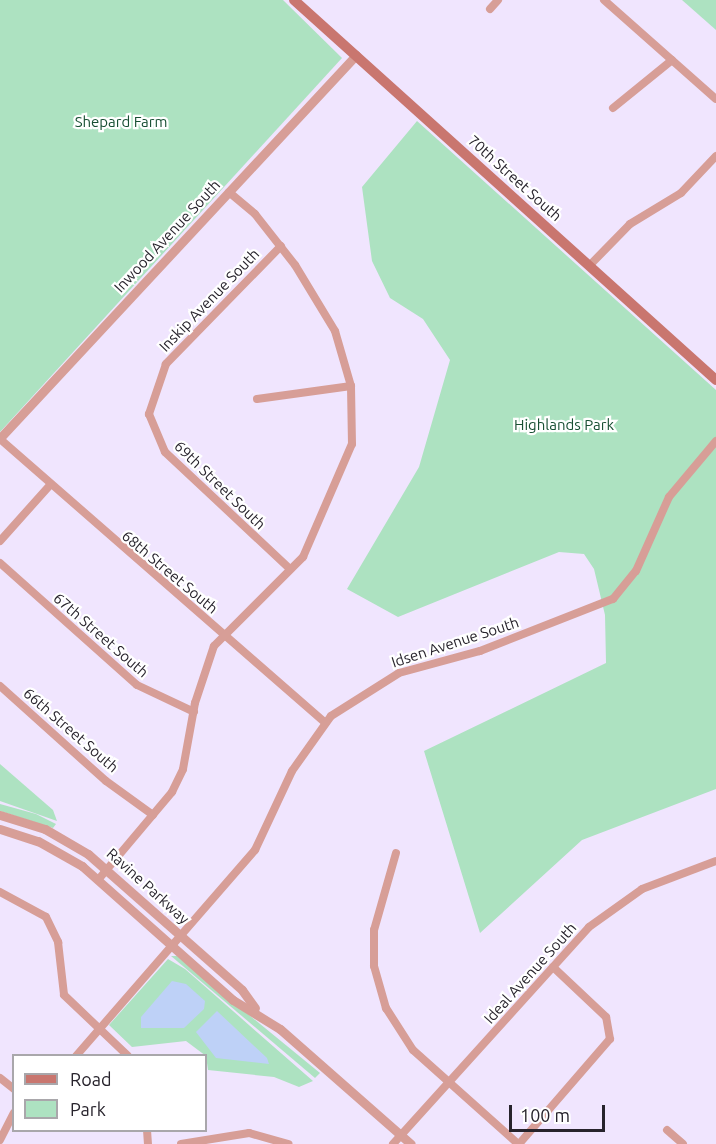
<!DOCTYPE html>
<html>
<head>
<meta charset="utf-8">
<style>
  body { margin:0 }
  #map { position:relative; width:716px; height:1144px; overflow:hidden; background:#f0e5fe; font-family:Ubuntu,sans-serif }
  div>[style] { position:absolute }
  .green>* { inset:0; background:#ade2c1 }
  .water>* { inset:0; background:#bed1f7 }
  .minor>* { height:8px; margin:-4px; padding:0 4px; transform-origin:4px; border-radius:4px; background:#d79e97 }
  .tertiary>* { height:9px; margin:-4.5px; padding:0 4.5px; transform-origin:4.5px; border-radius:4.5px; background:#d79e97 }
  .secondary>* { height:10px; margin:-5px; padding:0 5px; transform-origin:5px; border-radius:5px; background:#c9766f }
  span { translate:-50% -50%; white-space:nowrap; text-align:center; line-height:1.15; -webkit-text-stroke:4.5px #fff; paint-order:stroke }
  .park-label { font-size:15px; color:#184f33 }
  .street-label { font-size:15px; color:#27232c }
  .legend { position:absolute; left:12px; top:1054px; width:195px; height:78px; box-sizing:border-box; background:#fff; border:2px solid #a9a7ab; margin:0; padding:8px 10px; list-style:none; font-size:18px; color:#27232c }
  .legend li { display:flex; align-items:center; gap:12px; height:30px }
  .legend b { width:30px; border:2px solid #a9a7ab }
  .scale { position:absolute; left:509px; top:1105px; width:96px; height:27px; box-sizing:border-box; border:3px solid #27232c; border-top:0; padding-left:8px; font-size:18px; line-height:21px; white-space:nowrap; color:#27232c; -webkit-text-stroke:4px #fff; paint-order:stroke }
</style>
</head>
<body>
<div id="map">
  <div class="green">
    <div style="clip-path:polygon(0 0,283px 0,342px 58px,0 432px)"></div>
    <div style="clip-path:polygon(682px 0,716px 0,716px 30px)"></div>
    <div style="clip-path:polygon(417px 121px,716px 390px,716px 789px,582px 840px,480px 933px,424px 751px,606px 663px,605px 615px,594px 569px,584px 554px,559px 552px,398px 617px,347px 589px,419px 467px,450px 360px,423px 319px,390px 298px,372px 261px,362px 187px)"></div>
    <div style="clip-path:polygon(0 764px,53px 810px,57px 821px,0 801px)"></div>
    <div style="clip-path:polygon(0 804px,36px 814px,56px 824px,53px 828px,0 811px)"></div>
    <div style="clip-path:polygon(171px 956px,177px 956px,320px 1073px,315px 1078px)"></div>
    <div style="clip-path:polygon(168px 959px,185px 969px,313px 1081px,299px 1087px,274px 1077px,208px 1070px,206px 1056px,186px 1041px,132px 1047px,109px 1025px)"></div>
  </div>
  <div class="water">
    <div style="clip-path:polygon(172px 981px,186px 984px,205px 1001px,204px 1009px,184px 1028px,141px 1028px,141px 1017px)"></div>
    <div style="clip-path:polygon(217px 1011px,267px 1058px,269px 1064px,216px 1058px,196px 1032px)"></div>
  </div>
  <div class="minor">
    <div style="left:604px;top:0;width:149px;rotate:41.5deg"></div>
    <div style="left:490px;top:9px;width:12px;rotate:-48deg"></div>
    <div style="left:613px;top:108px;width:76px;rotate:-39.1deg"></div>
    <div style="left:281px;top:246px;width:165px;rotate:134.3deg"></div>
    <div style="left:166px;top:364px;width:53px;rotate:108.8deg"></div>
    <div style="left:149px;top:414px;width:41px;rotate:67.2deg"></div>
    <div style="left:165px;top:452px;width:171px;rotate:43.1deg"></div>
    <div style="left:590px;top:265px;width:57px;rotate:-45.7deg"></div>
    <div style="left:630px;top:224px;width:60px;rotate:-31.3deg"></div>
    <div style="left:681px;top:193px;width:51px;rotate:-46.6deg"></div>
    <div style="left:257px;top:399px;width:95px;rotate:-7.9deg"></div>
    <div style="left:0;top:439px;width:432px;rotate:41.1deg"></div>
    <div style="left:0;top:541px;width:75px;rotate:-48.2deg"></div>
    <div style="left:0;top:563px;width:183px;rotate:41.7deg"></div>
    <div style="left:137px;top:685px;width:63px;rotate:25.3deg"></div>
    <div style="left:0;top:686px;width:142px;rotate:41.9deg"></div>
    <div style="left:106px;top:781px;width:58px;rotate:35.9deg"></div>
    <div style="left:396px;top:853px;width:80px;rotate:105.9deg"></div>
    <div style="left:374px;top:930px;width:36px;rotate:90deg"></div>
    <div style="left:374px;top:966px;width:44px;rotate:74.1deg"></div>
    <div style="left:386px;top:1008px;width:50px;rotate:57.3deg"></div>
    <div style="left:413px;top:1050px;width:141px;rotate:41.8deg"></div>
    <div style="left:98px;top:880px;width:115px;rotate:-49.9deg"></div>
    <div style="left:172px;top:792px;width:25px;rotate:-64deg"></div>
    <div style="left:183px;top:769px;width:67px;rotate:-79.7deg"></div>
    <div style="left:195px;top:703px;width:60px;rotate:-71.6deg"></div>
    <div style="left:214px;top:646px;width:126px;rotate:-45deg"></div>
    <div style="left:303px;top:557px;width:123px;rotate:-66.6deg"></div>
    <div style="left:352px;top:444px;width:58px;rotate:-91deg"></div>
    <div style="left:351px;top:386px;width:57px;rotate:-106.2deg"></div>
    <div style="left:335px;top:331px;width:77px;rotate:-121.2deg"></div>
    <div style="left:295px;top:265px;width:65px;rotate:-128.1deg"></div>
    <div style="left:255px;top:214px;width:34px;rotate:-140deg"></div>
    <div style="left:0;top:892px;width:52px;rotate:28.5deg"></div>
    <div style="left:46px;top:917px;width:28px;rotate:64deg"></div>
    <div style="left:58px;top:942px;width:53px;rotate:83.5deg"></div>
    <div style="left:64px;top:995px;width:88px;rotate:43.6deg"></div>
    <div style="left:76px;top:1056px;width:273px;rotate:-49deg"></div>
    <div style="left:255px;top:850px;width:87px;rotate:-64.9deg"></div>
    <div style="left:292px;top:771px;width:67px;rotate:-54.7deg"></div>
    <div style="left:331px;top:716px;width:80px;rotate:-32.3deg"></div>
    <div style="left:399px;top:673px;width:84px;rotate:-15.2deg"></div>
    <div style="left:480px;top:651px;width:143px;rotate:-21.4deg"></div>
    <div style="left:613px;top:599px;width:36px;rotate:-51deg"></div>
    <div style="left:636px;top:571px;width:81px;rotate:-66deg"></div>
    <div style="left:669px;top:497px;width:73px;rotate:-50deg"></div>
    <div style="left:0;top:1078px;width:18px;rotate:38deg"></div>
    <div style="left:147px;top:1130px;width:14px;rotate:86deg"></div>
    <div style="left:667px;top:1130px;width:21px;rotate:41deg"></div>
    <div style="left:0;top:1140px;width:30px;rotate:-63deg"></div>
    <div style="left:181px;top:1144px;width:69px;rotate:-9.2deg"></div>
    <div style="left:249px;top:1133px;width:41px;rotate:15.8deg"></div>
    <div style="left:393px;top:1144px;width:292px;rotate:-47.9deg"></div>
    <div style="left:589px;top:927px;width:65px;rotate:-35.6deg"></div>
    <div style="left:642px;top:889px;width:79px;rotate:-20.7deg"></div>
    <div style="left:519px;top:1144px;width:139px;rotate:-49.1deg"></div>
    <div style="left:610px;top:1039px;width:22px;rotate:-100deg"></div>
    <div style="left:606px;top:1017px;width:73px;rotate:-136.7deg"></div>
  </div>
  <div class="tertiary">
    <div style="left:0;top:438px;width:523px;rotate:-47.09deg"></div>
    <div style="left:0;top:815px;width:47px;rotate:17.3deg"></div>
    <div style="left:45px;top:829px;width:50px;rotate:30.2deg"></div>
    <div style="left:88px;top:854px;width:205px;rotate:41.4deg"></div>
    <div style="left:242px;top:990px;width:22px;rotate:54deg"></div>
    <div style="left:0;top:829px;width:40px;rotate:18deg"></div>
    <div style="left:38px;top:841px;width:51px;rotate:29.6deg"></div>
    <div style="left:82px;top:866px;width:202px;rotate:41.6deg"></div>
    <div style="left:233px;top:1000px;width:55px;rotate:31.7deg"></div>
    <div style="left:280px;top:1029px;width:174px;rotate:41.3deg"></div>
  </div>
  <div class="secondary">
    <div style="left:294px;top:0;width:568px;rotate:42deg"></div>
  </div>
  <div class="park-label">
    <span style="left:121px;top:122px">Shepard Farm</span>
    <span style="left:564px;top:425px">Highlands Park</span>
  </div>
  <div class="street-label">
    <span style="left:515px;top:178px;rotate:42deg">70th Street South</span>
    <span style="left:167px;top:236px;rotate:-47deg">Inwood Avenue South</span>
    <span style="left:209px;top:300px;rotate:-46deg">Inskip Avenue South</span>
    <span style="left:220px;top:485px;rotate:44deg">69th Street South</span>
    <span style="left:170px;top:572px;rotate:40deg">68th Street South</span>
    <span style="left:101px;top:635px;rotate:41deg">67th Street South</span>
    <span style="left:455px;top:642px;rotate:-18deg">Idsen Avenue South</span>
    <span style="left:71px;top:730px;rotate:41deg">66th Street South</span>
    <span style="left:148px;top:886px;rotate:42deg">Ravine Parkway</span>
    <span style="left:530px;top:973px;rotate:-48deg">Ideal Avenue South</span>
  </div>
  <ul class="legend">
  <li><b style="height:8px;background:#c9766f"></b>Road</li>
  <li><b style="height:16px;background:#ade2c1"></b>Park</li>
  </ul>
  <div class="scale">100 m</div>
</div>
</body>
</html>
